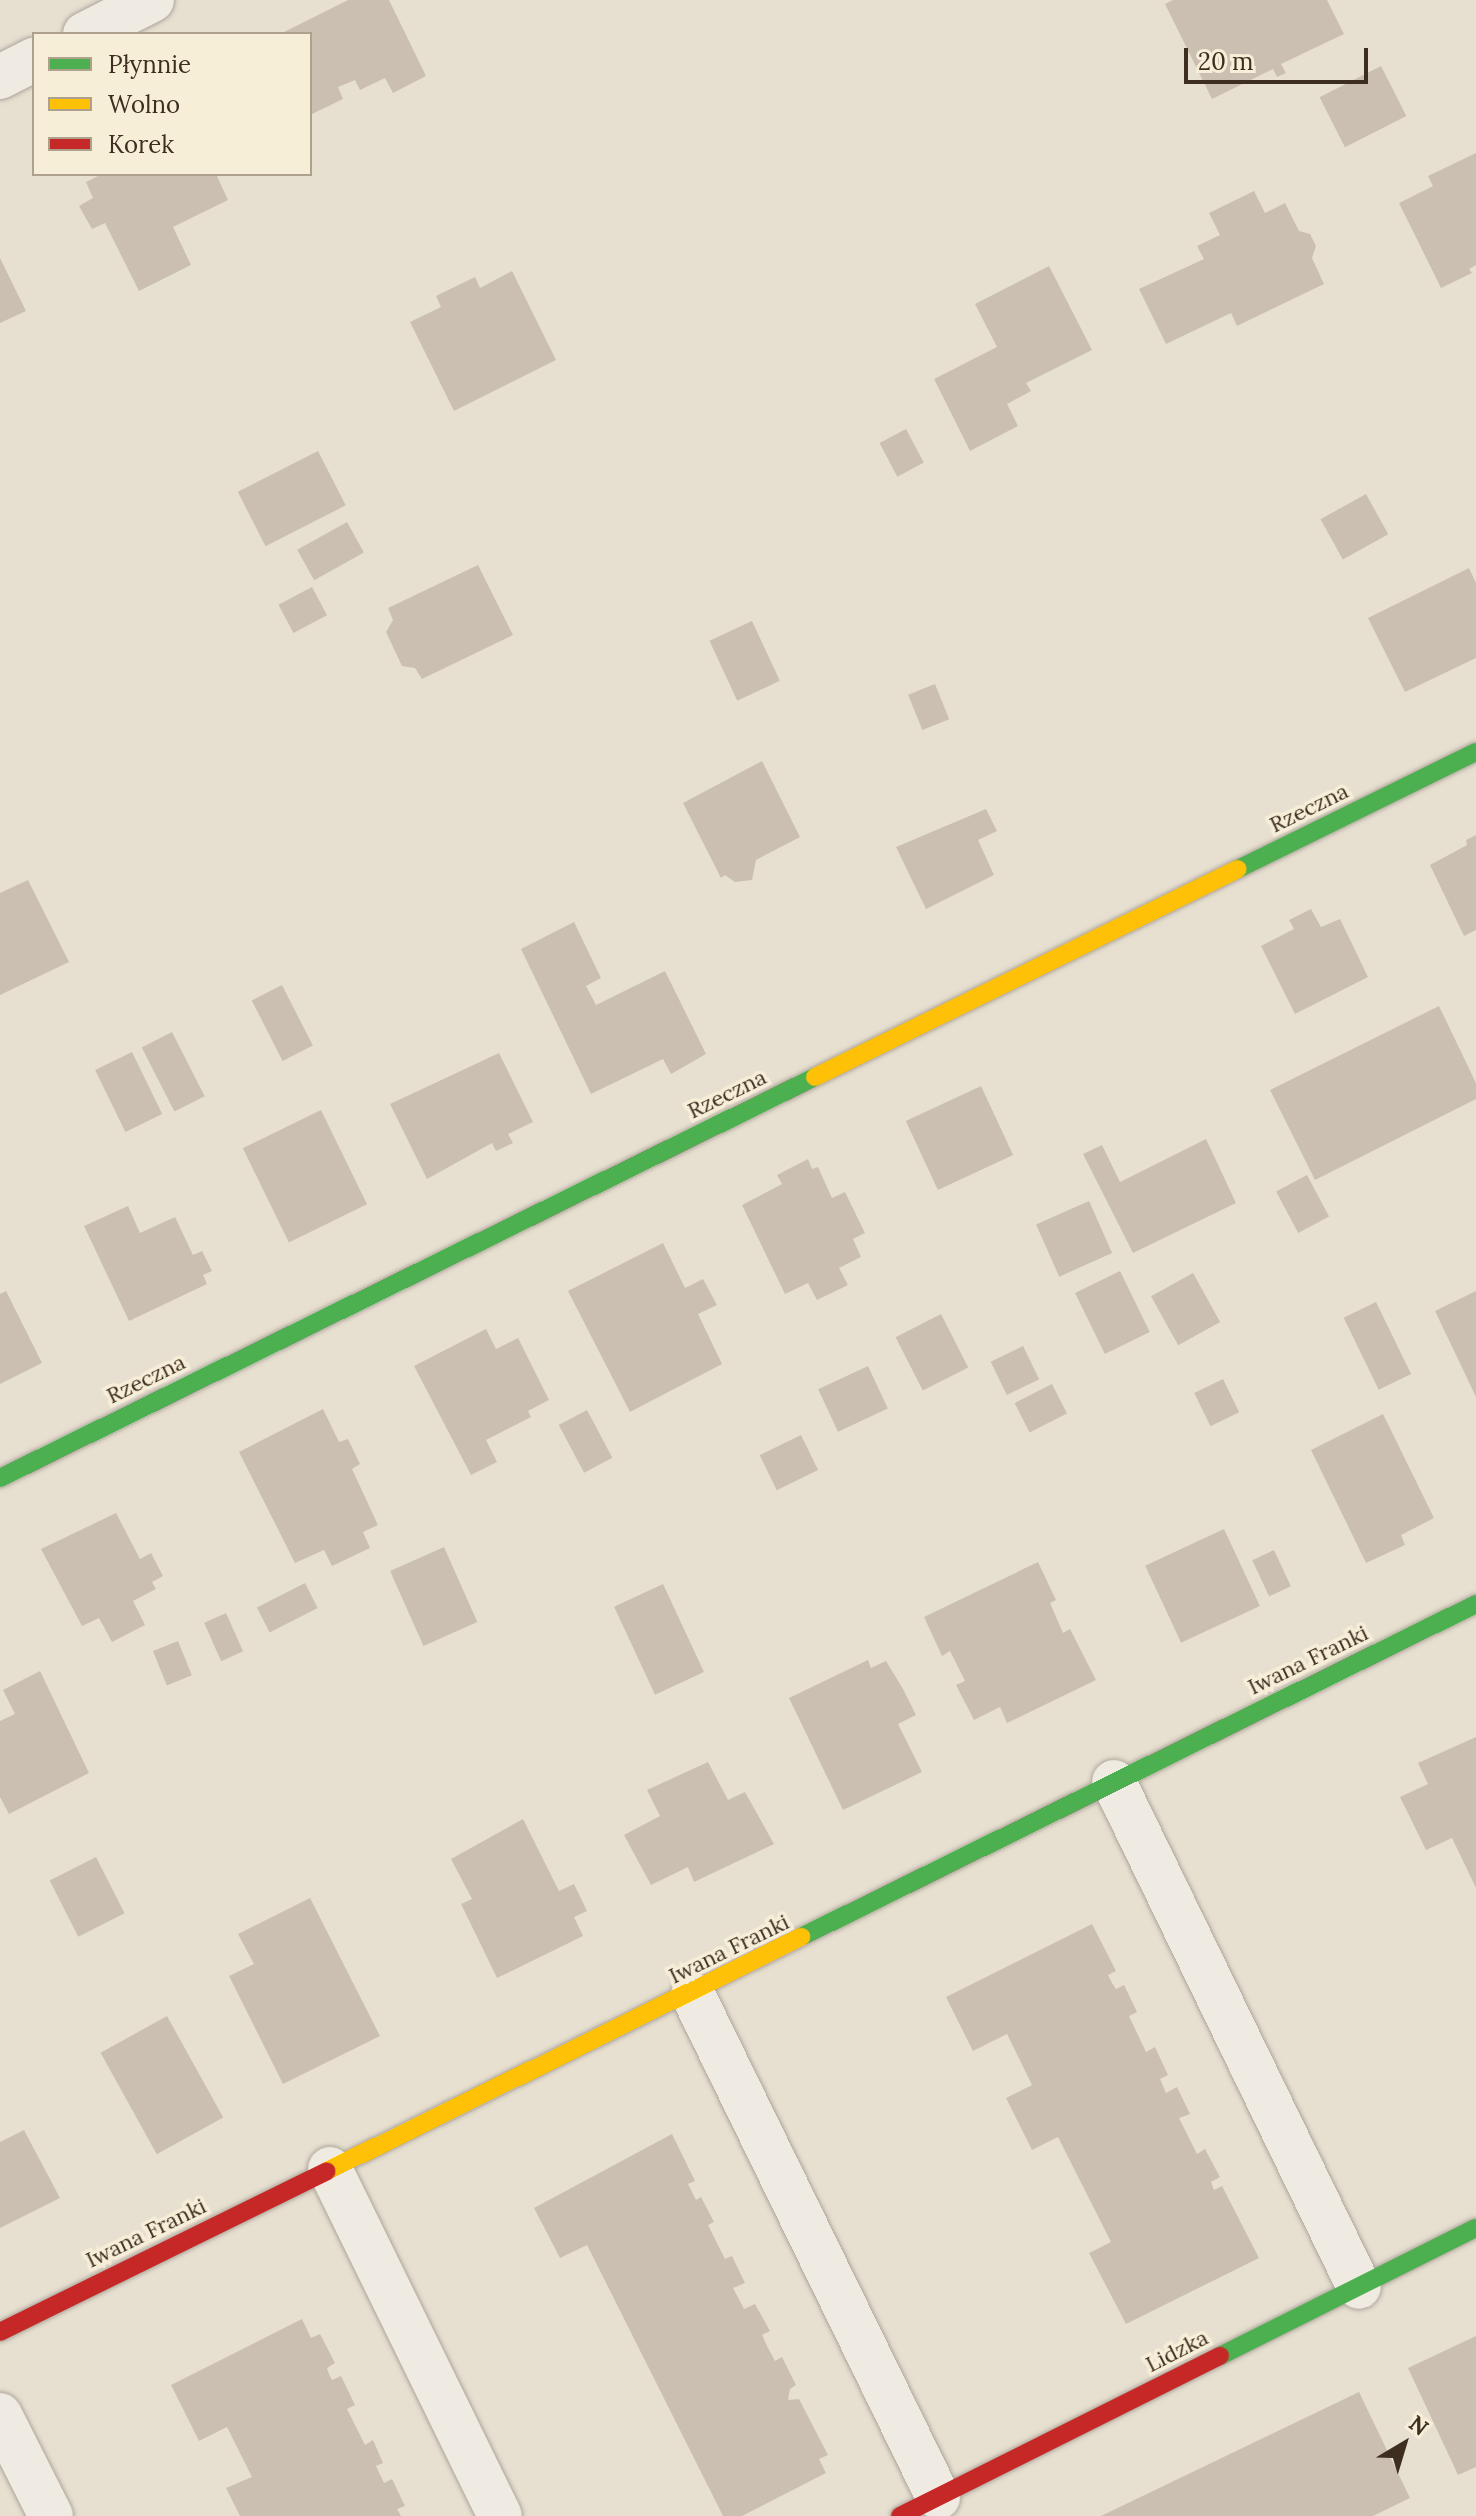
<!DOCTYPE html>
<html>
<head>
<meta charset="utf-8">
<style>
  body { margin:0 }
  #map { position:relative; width:1476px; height:2516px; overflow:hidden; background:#e7e0d1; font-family:Lora,serif }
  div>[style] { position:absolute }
  .building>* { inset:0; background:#cbbfb2; transform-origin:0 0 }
  .roads { filter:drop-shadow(0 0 2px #ada599) drop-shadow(0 0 2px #ada599) }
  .street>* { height:44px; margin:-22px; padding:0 22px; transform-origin:22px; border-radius:22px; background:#efebe3 }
  .fast>* { height:18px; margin:-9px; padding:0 9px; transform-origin:9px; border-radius:9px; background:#4caf50 }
  .slow>* { height:18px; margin:-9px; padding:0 9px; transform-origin:9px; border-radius:9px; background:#ffc107 }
  .jam>* { height:18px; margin:-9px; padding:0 9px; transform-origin:9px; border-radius:9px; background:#c62828 }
  span { translate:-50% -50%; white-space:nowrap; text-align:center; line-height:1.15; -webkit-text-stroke:7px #f7eed8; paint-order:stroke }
  .street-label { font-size:22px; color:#3d2e20 }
  .legend { position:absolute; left:32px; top:32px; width:280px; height:144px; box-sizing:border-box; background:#f7eed8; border:2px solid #ada18e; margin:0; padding:10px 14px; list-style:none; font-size:24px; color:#3d2e20 }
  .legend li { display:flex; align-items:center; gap:16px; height:40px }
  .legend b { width:40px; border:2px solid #ada18e }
  .north { position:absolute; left:1364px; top:2404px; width:80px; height:80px; -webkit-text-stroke:6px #f7eed8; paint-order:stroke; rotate:38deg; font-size:22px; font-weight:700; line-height:32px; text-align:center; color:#3d2e20 }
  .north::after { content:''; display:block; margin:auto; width:28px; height:36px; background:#3d2e20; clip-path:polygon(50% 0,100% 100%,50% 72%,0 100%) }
  .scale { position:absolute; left:1184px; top:48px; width:184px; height:36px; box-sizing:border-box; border:4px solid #3d2e20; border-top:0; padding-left:10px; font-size:24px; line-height:28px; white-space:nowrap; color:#3d2e20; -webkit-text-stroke:6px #f7eed8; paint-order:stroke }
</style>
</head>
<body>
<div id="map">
  <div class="building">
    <div style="clip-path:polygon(348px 0,389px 0,426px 76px,393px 93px,385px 78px,360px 90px,355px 80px,338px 87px,343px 99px,310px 115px,310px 34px,280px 34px)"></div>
    <div style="clip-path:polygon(1173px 0,1327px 0,1344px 34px,1281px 64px,1286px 73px,1277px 77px,1273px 69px,1212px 99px,1165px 4px)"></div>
    <div style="left:1381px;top:66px;width:56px;height:69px;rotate:63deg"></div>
    <div style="clip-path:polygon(1476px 153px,1476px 265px,1469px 269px,1472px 273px,1441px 288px,1399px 203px,1433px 186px,1428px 176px)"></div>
    <div style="clip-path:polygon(102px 174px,216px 174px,228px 200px,173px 227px,191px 265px,139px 291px,105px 223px,92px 229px,79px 206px,93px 198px,86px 182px)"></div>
    <div style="clip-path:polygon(1254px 191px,1265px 213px,1285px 203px,1299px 231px,1310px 234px,1316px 246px,1312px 258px,1324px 284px,1237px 326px,1231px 313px,1166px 344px,1139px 289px,1204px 259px,1197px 246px,1220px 235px,1209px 213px)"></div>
    <div style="clip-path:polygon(0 258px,26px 311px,0 323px)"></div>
    <div style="clip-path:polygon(1049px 266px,1092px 350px,1026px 383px,1031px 391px,1007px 404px,1018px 426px,970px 451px,934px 379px,997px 347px,975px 304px)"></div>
    <div style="clip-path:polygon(512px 271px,556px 360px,454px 411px,410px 322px,441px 307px,436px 296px,475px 277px,480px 288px)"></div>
    <div style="left:906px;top:429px;width:38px;height:30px;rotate:62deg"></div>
    <div style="left:318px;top:451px;width:61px;height:90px;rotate:63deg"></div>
    <div style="left:1366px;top:494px;width:46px;height:52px;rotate:61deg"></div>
    <div style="left:347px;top:522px;width:35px;height:57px;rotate:61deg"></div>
    <div style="clip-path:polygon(478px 565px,513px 635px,422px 679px,415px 668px,402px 666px,386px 632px,393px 620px,388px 608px)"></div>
    <div style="clip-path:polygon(1469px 568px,1476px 583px,1476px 658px,1405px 692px,1368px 618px)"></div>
    <div style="left:312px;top:587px;width:32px;height:38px;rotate:62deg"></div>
    <div style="left:752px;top:621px;width:66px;height:47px;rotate:65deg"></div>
    <div style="left:935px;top:684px;width:38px;height:29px;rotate:68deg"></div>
    <div style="clip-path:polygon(762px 761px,800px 837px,756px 860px,752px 880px,735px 882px,725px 875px,721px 878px,683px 803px)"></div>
    <div style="clip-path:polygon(986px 809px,997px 831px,978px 840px,994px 875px,926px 909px,896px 847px)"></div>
    <div style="clip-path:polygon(1476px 835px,1476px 930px,1464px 936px,1430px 865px,1467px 845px,1466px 840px)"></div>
    <div style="clip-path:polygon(28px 880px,69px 962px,0 995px,0 893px)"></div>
    <div style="clip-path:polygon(1311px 909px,1321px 927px,1340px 919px,1368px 977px,1295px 1014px,1261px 946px,1294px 929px,1289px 920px)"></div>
    <div style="clip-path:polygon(574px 922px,601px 978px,586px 986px,596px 1005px,665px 971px,706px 1054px,671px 1074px,663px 1059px,591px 1094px,521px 949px)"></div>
    <div style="left:282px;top:985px;width:68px;height:34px;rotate:63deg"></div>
    <div style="clip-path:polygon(1439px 1006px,1476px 1083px,1476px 1099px,1315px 1180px,1270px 1090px)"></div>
    <div style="left:172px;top:1032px;width:72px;height:34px;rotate:63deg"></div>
    <div style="left:132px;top:1052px;width:69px;height:41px;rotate:64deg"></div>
    <div style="clip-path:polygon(499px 1053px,533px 1122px,508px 1134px,513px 1143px,496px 1151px,492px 1143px,427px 1179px,390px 1104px)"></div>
    <div style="left:981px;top:1086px;width:76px;height:83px;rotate:65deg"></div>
    <div style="left:321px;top:1110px;width:105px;height:87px;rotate:64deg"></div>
    <div style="clip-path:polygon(1206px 1139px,1236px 1203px,1133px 1253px,1083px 1154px,1102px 1145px,1120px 1182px)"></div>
    <div style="clip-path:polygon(808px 1159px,812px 1169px,818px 1167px,832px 1198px,845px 1192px,865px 1233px,853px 1239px,861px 1257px,839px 1268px,848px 1285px,817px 1300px,808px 1283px,785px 1294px,742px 1205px,782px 1184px,777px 1175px)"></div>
    <div style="left:1307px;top:1175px;width:47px;height:35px;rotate:62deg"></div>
    <div style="left:1089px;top:1201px;width:57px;height:58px;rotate:66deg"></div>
    <div style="clip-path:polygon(128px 1206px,140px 1233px,175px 1217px,193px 1255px,202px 1251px,212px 1271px,203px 1275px,207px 1284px,129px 1321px,84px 1226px)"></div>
    <div style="clip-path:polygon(663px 1243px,685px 1288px,703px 1279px,717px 1305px,698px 1314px,722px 1364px,630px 1412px,568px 1291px)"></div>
    <div style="left:1120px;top:1271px;width:68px;height:50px;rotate:64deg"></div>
    <div style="left:1193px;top:1273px;width:56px;height:48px;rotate:61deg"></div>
    <div style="clip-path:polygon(6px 1291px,42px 1363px,0 1384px,0 1294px)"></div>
    <div style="clip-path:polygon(1476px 1291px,1476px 1397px,1435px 1311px)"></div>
    <div style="left:1376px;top:1302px;width:80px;height:36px;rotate:64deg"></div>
    <div style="left:941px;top:1314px;width:60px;height:51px;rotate:63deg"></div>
    <div style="clip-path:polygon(486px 1329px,496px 1349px,518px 1338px,549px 1400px,528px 1411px,531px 1417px,486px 1440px,497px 1462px,471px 1475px,414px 1366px)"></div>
    <div style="left:1023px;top:1346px;width:37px;height:36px;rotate:64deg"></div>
    <div style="left:868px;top:1366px;width:47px;height:55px;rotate:65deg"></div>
    <div style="left:1223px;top:1379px;width:37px;height:32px;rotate:64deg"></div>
    <div style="left:1052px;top:1384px;width:33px;height:42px;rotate:63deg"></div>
    <div style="clip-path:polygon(323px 1409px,339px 1442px,348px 1439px,360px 1464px,352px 1469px,378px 1525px,363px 1532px,370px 1548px,332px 1566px,324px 1550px,295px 1563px,239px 1452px)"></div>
    <div style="left:587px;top:1410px;width:54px;height:32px;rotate:62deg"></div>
    <div style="clip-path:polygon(1383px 1414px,1434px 1518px,1401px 1535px,1405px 1545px,1366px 1563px,1311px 1450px)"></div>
    <div style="left:801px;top:1435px;width:39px;height:46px;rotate:64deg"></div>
    <div style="clip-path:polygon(116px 1513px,140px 1559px,151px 1553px,163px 1576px,152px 1582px,156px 1589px,133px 1601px,145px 1625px,112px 1642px,99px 1618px,82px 1626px,41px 1549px)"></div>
    <div style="left:1224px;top:1529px;width:85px;height:87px;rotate:65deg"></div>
    <div style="left:444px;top:1547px;width:82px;height:59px;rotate:66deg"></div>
    <div style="left:1274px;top:1550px;width:40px;height:24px;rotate:65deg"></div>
    <div style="clip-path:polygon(1038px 1562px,1056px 1600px,1050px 1603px,1063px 1633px,1070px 1629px,1096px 1680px,1007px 1723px,1000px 1707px,974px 1720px,956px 1685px,965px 1681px,950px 1651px,942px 1656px,924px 1617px)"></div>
    <div style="left:305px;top:1583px;width:28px;height:54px;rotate:63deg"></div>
    <div style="left:663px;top:1584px;width:97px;height:54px;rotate:65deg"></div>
    <div style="left:226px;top:1613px;width:42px;height:24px;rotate:66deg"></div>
    <div style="left:178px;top:1641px;width:37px;height:27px;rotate:68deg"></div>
    <div style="clip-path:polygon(868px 1660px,871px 1668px,886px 1661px,903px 1689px,916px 1715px,898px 1724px,922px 1772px,843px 1810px,789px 1698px)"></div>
    <div style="clip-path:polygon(40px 1671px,89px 1773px,9px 1814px,0 1797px,0 1721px,15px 1714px,3px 1690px)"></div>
    <div style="clip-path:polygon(1476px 1737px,1476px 1888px,1452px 1838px,1426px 1850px,1400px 1797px,1428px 1784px,1418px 1763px)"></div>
    <div style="clip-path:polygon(708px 1762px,728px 1800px,745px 1792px,774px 1844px,694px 1882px,688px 1867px,651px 1885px,624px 1835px,660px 1816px,647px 1790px)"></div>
    <div style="clip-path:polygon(523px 1819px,559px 1891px,574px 1884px,587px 1911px,574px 1917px,583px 1936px,497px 1978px,461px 1904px,472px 1899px,451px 1859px)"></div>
    <div style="left:96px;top:1857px;width:63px;height:52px;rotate:63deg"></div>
    <div style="clip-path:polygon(310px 1898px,380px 2036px,283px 2084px,229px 1976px,254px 1964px,238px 1934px)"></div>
    <div style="clip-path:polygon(1092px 1924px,1116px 1971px,1108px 1975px,1112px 1983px,1116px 1989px,1124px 1985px,1137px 2012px,1129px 2016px,1146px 2052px,1155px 2047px,1168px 2075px,1160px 2079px,1166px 2093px,1177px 2087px,1190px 2114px,1179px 2118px,1197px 2154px,1205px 2149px,1220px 2177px,1211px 2182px,1214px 2190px,1222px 2186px,1259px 2258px,1126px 2324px,1089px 2253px,1111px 2242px,1058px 2137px,1032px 2150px,1006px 2098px,1032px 2085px,1007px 2034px,973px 2051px,946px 1997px)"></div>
    <div style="left:167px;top:2016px;width:116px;height:76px;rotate:61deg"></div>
    <div style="clip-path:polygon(24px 2130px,60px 2198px,0 2228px,0 2142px)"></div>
    <div style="clip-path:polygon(672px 2134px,695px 2181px,688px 2184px,696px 2200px,701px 2197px,714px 2222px,708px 2225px,725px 2259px,732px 2256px,745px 2283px,733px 2288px,744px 2309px,755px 2304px,770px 2331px,762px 2335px,768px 2348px,775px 2361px,782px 2357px,796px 2385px,790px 2389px,788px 2400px,799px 2399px,828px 2455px,819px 2459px,826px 2473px,742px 2516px,723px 2516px,587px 2245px,560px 2258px,534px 2208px)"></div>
    <div style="clip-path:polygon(302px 2319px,311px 2338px,320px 2334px,335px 2363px,327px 2368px,329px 2374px,332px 2380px,341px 2376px,355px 2405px,347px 2409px,365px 2445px,373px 2440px,383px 2463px,376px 2466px,384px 2483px,392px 2479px,405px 2506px,397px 2509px,401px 2516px,240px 2516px,226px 2488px,252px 2477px,227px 2427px,199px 2441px,171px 2385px)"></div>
    <div style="clip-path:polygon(1476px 2336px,1476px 2467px,1458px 2475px,1408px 2368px)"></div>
    <div style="clip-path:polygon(1359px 2392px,1410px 2498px,1373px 2516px,1101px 2516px)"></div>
  </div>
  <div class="roads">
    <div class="street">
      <div style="left:85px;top:34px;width:75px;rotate:-26.9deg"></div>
      <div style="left:0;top:77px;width:38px;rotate:-27deg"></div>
      <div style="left:1114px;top:1782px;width:561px;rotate:64.12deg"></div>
      <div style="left:693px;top:1995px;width:559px;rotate:63.99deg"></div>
      <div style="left:330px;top:2169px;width:386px;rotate:63.9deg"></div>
      <div style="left:0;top:2415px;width:113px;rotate:63.2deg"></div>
    </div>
    <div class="fast">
      <div style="left:1238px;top:869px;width:265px;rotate:-26.2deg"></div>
      <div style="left:0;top:1478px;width:908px;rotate:-26.2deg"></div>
      <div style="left:801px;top:1937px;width:753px;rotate:-26.26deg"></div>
      <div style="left:1220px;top:2356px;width:286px;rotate:-26.6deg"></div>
    </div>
    <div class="slow">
      <div style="left:815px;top:1077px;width:471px;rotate:-26.2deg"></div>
      <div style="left:327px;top:2171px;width:529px;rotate:-26.27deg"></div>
    </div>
    <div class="jam">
      <div style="left:0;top:2332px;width:364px;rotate:-26.2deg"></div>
      <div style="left:900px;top:2516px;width:358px;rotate:-26.6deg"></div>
    </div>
  </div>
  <div class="street-label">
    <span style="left:1309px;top:808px;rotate:-26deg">Rzeczna</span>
    <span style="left:727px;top:1094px;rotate:-26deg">Rzeczna</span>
    <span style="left:146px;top:1379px;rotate:-26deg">Rzeczna</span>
    <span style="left:1308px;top:1660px;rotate:-26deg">Iwana Franki</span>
    <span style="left:729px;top:1949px;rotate:-26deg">Iwana Franki</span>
    <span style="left:146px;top:2233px;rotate:-26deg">Iwana Franki</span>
    <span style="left:1177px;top:2351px;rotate:-27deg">Lidzka</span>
  </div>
  <ul class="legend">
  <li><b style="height:10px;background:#4caf50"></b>Płynnie</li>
  <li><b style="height:10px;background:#ffc107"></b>Wolno</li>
  <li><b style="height:10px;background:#c62828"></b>Korek</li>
  </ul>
  <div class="north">N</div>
  <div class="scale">20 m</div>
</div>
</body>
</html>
